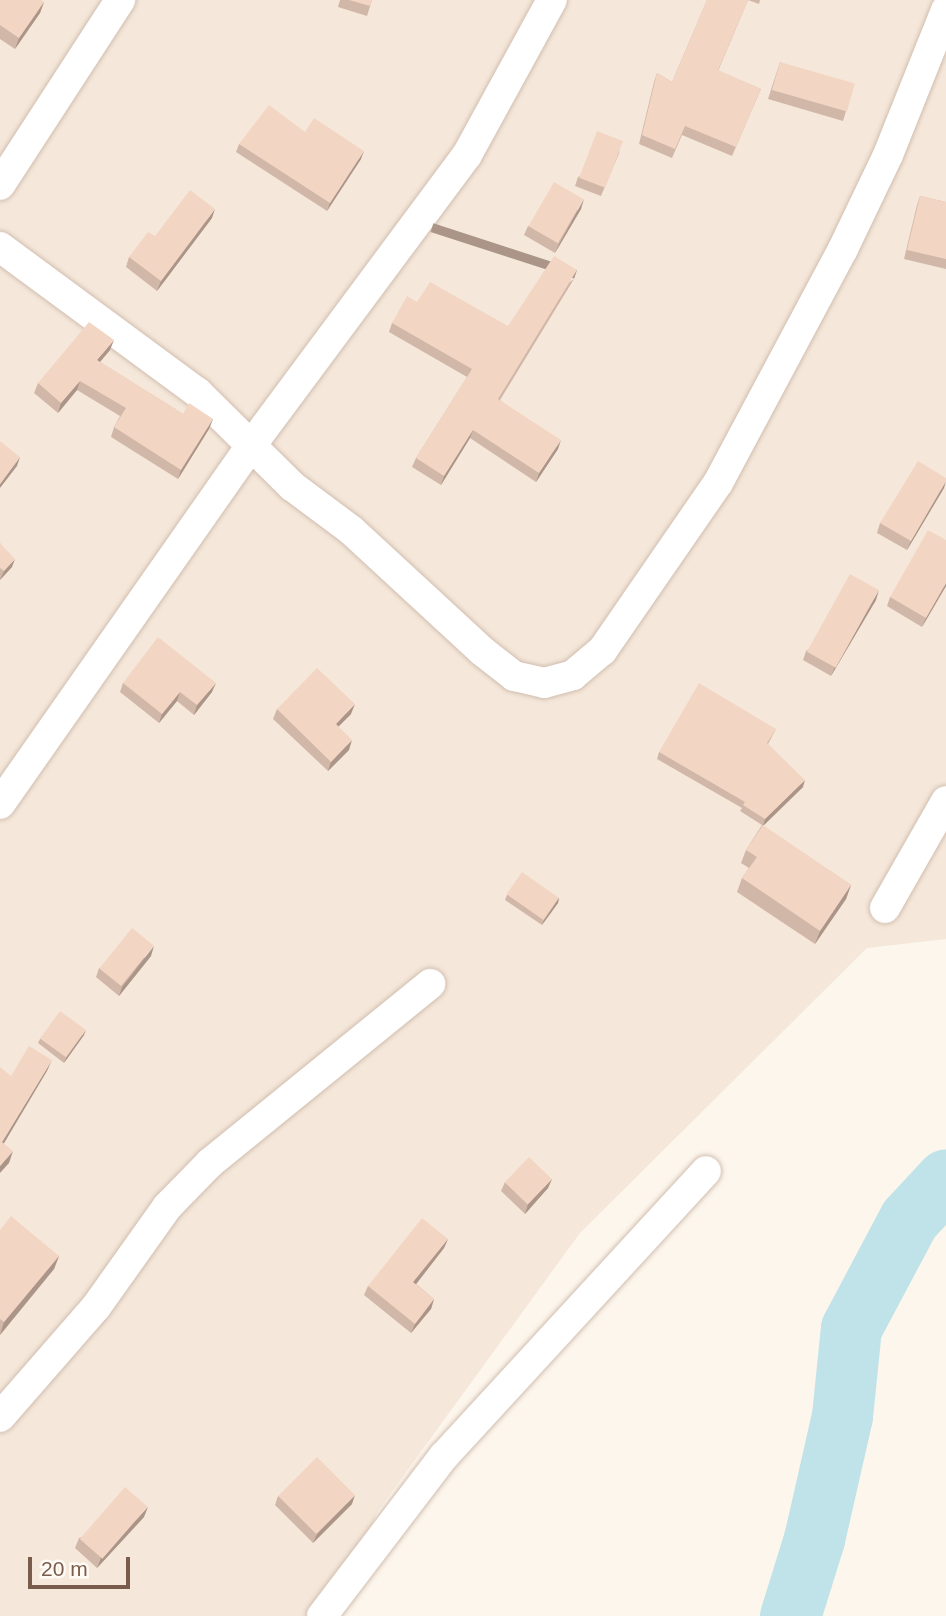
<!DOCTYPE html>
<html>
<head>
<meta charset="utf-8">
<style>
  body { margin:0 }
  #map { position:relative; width:946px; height:1616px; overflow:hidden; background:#fdf6ec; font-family:Helvetica,sans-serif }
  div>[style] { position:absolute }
  .residential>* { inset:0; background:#f5e8da }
  .river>* { height:61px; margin:-30.5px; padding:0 30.5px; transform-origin:30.5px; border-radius:30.5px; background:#bfe3e8 }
  .roads { filter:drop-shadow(0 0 2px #d1beb0) drop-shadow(0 0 2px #d1beb0) }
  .street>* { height:30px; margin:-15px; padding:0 15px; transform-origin:15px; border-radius:15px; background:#fff }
  .wall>* { inset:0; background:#d1b7a8 }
  .shaded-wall>* { inset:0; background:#aa9588; transform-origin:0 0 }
  .building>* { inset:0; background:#f3d5c3; transform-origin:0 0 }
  span { translate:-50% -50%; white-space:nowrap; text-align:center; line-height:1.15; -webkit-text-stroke:5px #fffaf3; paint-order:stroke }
  .scale { position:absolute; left:28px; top:1557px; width:102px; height:32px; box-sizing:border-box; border:4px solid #7a5c4d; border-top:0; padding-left:9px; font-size:21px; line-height:24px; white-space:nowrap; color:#7a5c4d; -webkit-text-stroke:5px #fffaf3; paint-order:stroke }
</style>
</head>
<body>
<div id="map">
  <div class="residential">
    <div style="clip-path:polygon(0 0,946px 0,946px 939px,867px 948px,580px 1233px,377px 1512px,335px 1616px,0 1616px)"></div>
  </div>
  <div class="river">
    <div style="left:790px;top:1616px;width:81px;rotate:-72.7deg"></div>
    <div style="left:814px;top:1539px;width:126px;rotate:-77.2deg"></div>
    <div style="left:842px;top:1416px;width:88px;rotate:-84.2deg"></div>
    <div style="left:851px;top:1328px;width:123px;rotate:-62deg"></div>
    <div style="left:909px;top:1219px;width:54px;rotate:-47.2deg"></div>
  </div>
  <div class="roads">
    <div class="street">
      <div style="left:0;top:185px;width:221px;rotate:-57deg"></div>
      <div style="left:0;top:247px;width:245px;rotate:36.4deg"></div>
      <div style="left:197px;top:392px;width:134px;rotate:44.7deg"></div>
      <div style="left:292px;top:486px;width:74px;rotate:36.7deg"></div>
      <div style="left:351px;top:530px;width:178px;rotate:42.7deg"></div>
      <div style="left:482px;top:651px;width:41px;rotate:38deg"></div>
      <div style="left:514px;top:676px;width:31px;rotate:13deg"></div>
      <div style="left:544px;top:683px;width:30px;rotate:-15deg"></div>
      <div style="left:573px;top:675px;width:38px;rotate:-40deg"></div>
      <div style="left:602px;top:651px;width:204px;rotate:-55.4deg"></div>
      <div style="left:718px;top:483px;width:263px;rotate:-61.9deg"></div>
      <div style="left:842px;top:251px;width:106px;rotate:-64.4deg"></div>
      <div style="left:888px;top:155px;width:156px;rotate:-68.2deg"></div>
      <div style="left:0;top:804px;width:436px;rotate:-55deg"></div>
      <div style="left:250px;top:447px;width:364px;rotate:-53.4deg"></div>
      <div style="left:467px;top:155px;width:177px;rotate:-61.3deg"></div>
      <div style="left:885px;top:908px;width:123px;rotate:-60.3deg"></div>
      <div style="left:0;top:1417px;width:146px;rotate:-48.9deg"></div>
      <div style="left:96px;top:1307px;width:123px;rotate:-54.6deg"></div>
      <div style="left:167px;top:1207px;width:62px;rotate:-45.7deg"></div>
      <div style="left:210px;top:1163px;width:284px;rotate:-39.1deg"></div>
      <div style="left:322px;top:1616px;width:201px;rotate:-52.7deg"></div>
      <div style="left:444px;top:1456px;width:387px;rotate:-47.4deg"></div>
    </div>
  </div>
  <div class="wall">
    <div style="clip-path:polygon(0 0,44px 2px,40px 13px,15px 49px,0 39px)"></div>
    <div style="clip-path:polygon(340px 0,372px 0,367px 16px,338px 7px)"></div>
    <div style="clip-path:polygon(707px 0,760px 0,759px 4px,748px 0,718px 71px,761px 89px,732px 156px,682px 135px,672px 158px,639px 144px,654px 82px,657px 73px,672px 82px)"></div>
    <div style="clip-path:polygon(780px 62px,846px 111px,843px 121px,768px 99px)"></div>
    <div style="clip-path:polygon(239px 144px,361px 159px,327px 211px,236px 152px)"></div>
    <div style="clip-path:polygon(620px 151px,601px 196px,575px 186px,578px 177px)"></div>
    <div style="clip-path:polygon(920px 196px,946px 202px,946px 269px,904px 259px,917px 205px)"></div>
    <div style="clip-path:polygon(581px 209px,555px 253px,524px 235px,528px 226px)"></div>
    <div style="clip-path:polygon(212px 218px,157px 291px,126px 267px,129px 257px)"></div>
    <div style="clip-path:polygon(574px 279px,500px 400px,558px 449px,536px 482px,470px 438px,441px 485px,412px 467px,416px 458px,467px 377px,389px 332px,392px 323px,508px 326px)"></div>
    <div style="clip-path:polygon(110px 350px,100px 362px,183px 414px,213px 419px,209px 429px,178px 479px,111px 437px,114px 427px,120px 416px,77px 390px,58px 413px,34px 393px,38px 383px)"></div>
    <div style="clip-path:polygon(944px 488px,907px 550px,877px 533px,880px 523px)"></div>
    <div style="clip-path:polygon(0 543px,12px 567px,0 580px)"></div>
    <div style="clip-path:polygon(946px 586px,922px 627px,887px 606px,890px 597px)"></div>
    <div style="clip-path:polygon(876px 600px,831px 676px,803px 660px,806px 651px)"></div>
    <div style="clip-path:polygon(123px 683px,212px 692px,194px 715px,177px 701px,159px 723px,120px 692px)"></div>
    <div style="clip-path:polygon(277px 709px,351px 714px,338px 727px,349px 750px,328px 771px,273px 719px)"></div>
    <div style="clip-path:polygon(776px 729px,768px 744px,803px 787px,763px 826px,851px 885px,846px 899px,815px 944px,737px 892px,742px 878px,749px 868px,741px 863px,746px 850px,762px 825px,740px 811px,742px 808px,657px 759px,659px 752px)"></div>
    <div style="clip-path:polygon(507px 895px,559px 898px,558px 903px,542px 925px,505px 900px)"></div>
    <div style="clip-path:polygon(151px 956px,119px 996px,96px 977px,99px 968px)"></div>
    <div style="clip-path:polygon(84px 1035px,64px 1063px,38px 1043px,40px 1039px)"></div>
    <div style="clip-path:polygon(552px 1179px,548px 1188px,525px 1214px,501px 1191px,505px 1182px)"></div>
    <div style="clip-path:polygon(0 1230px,59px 1256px,54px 1269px,0 1335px)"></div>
    <div style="clip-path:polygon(448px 1239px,444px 1248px,416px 1284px,434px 1299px,431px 1309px,411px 1333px,364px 1295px,368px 1286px)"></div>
    <div style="clip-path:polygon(278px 1496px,352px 1504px,313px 1543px,275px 1505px)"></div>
    <div style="clip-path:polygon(144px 1517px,97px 1568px,75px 1548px,79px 1538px)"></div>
  </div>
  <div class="shaded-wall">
    <div style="clip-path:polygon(44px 2px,40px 13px,15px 49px,19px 38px)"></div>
    <div style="clip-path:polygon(364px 151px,361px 159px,327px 211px,330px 203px)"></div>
    <div style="clip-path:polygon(584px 199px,581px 209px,555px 253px,559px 244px)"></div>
    <div style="clip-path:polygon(215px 209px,212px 218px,157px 291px,161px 281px)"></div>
    <div style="left:577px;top:270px;width:9px;height:151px;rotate:108deg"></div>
    <div style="clip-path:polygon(114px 340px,110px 350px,94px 369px,97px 360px)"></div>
    <div style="clip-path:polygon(80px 381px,77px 390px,58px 413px,61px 403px)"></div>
    <div style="clip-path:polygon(213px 419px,209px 429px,178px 479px,181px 470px)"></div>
    <div style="clip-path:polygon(473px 430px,470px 438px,441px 485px,444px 476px)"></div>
    <div style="clip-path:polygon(561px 440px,558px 449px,536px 482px,539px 473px)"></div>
    <div style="clip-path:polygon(20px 457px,17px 466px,0 488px,0 484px)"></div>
    <div style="clip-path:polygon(946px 481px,944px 488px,907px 550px,911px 541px)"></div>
    <div style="clip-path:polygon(15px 559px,12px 567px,0 580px,4px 571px)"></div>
    <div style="clip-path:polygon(946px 583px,946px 586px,922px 627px,926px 618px)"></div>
    <div style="clip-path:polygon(879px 590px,876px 600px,831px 676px,835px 667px)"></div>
    <div style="clip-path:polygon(216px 683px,212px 692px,194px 715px,197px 705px)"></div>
    <div style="clip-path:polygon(180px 692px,177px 701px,159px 723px,162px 714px)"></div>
    <div style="clip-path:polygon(355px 704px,351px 714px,332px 733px,336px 724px)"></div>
    <div style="clip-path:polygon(352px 740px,349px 750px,328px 771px,331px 762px)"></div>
    <div style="clip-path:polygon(805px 780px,803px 787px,763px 826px,765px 819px)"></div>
    <div style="clip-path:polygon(851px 885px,846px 899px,815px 944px,820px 931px)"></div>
    <div style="clip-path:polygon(559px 898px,558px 903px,542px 925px,544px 920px)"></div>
    <div style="clip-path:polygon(154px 946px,151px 956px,119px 996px,122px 987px)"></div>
    <div style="clip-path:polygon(86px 1030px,84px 1035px,64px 1063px,66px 1058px)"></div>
    <div style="clip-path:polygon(52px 1060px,47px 1071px,0 1150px,2px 1142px)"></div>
    <div style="clip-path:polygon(13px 1151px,9px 1163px,0 1173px,0 1166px)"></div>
    <div style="clip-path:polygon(552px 1179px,548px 1188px,525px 1214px,528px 1204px)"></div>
    <div style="clip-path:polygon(448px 1239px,444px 1248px,410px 1292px,413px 1282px)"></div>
    <div style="clip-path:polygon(59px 1256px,54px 1269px,0 1335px,4px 1322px)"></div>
    <div style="clip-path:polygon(434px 1299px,431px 1309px,411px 1333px,415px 1324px)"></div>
    <div style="clip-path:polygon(355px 1495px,352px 1504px,313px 1543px,317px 1534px)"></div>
    <div style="clip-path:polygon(148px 1507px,144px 1517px,97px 1568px,101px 1558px)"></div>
  </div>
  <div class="building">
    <div style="clip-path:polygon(0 0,41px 0,44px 2px,19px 38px,0 25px)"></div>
    <div style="clip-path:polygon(349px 0,372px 0,370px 6px)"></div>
    <div style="clip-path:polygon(707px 0,748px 0,718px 70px,761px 89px,736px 147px,685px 126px,675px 149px,642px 135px,657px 73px,672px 82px)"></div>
    <div style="left:780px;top:62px;width:78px;height:29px;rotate:16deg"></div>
    <div style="clip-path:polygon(269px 105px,305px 132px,314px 118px,364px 151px,330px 203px,239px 144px)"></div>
    <div style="left:597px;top:131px;width:28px;height:50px;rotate:21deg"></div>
    <div style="left:554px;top:182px;width:34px;height:51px;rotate:30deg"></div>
    <div style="clip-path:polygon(190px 190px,215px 209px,161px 281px,129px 257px,148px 232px,155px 236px)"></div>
    <div style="clip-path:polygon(920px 196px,946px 202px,946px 259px,907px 250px)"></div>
    <div style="clip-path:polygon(554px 256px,577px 270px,498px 399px,561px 440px,539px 473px,473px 430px,444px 476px,416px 458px,472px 369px,392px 323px,407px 296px,417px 302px,430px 282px,508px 326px)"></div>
    <div style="clip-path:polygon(89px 322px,114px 340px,97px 360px,183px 414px,189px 403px,213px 419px,181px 470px,114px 427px,126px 408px,80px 381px,61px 403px,38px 383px)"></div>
    <div style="clip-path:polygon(0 441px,20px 457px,0 484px)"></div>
    <div style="clip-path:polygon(918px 461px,946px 478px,946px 481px,911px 541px,880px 523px)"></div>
    <div style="clip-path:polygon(928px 530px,946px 540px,946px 583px,926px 618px,890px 597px)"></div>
    <div style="clip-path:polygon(0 543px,15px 559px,4px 571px,0 568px)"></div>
    <div style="left:850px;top:574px;width:33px;height:89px;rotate:29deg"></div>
    <div style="clip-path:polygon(158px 637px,216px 683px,197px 705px,180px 692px,162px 714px,123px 683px)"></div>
    <div style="clip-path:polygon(317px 668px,355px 704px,336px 724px,352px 740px,331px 762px,277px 709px)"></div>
    <div style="clip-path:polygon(699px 683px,776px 729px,767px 743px,805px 780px,765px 819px,743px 805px,745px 802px,659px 752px)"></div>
    <div style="clip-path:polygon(763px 825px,851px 885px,820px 931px,742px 878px,757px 857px,746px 850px)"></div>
    <div style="left:522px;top:872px;width:45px;height:27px;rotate:35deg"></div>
    <div style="left:132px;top:928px;width:28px;height:52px;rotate:39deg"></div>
    <div style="left:60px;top:1011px;width:32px;height:34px;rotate:36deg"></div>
    <div style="clip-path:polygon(29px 1046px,52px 1060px,2px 1142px,13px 1151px,0 1166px,0 1067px,11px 1076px)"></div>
    <div style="left:529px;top:1157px;width:32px;height:35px;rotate:44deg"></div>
    <div style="clip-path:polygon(11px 1216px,59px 1256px,4px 1322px,0 1319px,0 1230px)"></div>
    <div style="clip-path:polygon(422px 1218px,448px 1239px,413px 1282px,434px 1299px,415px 1324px,368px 1286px)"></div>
    <div style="left:317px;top:1457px;width:54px;height:55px;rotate:45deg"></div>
    <div style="left:125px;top:1487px;width:30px;height:69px;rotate:41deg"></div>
  </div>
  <div class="scale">20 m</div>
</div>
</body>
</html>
